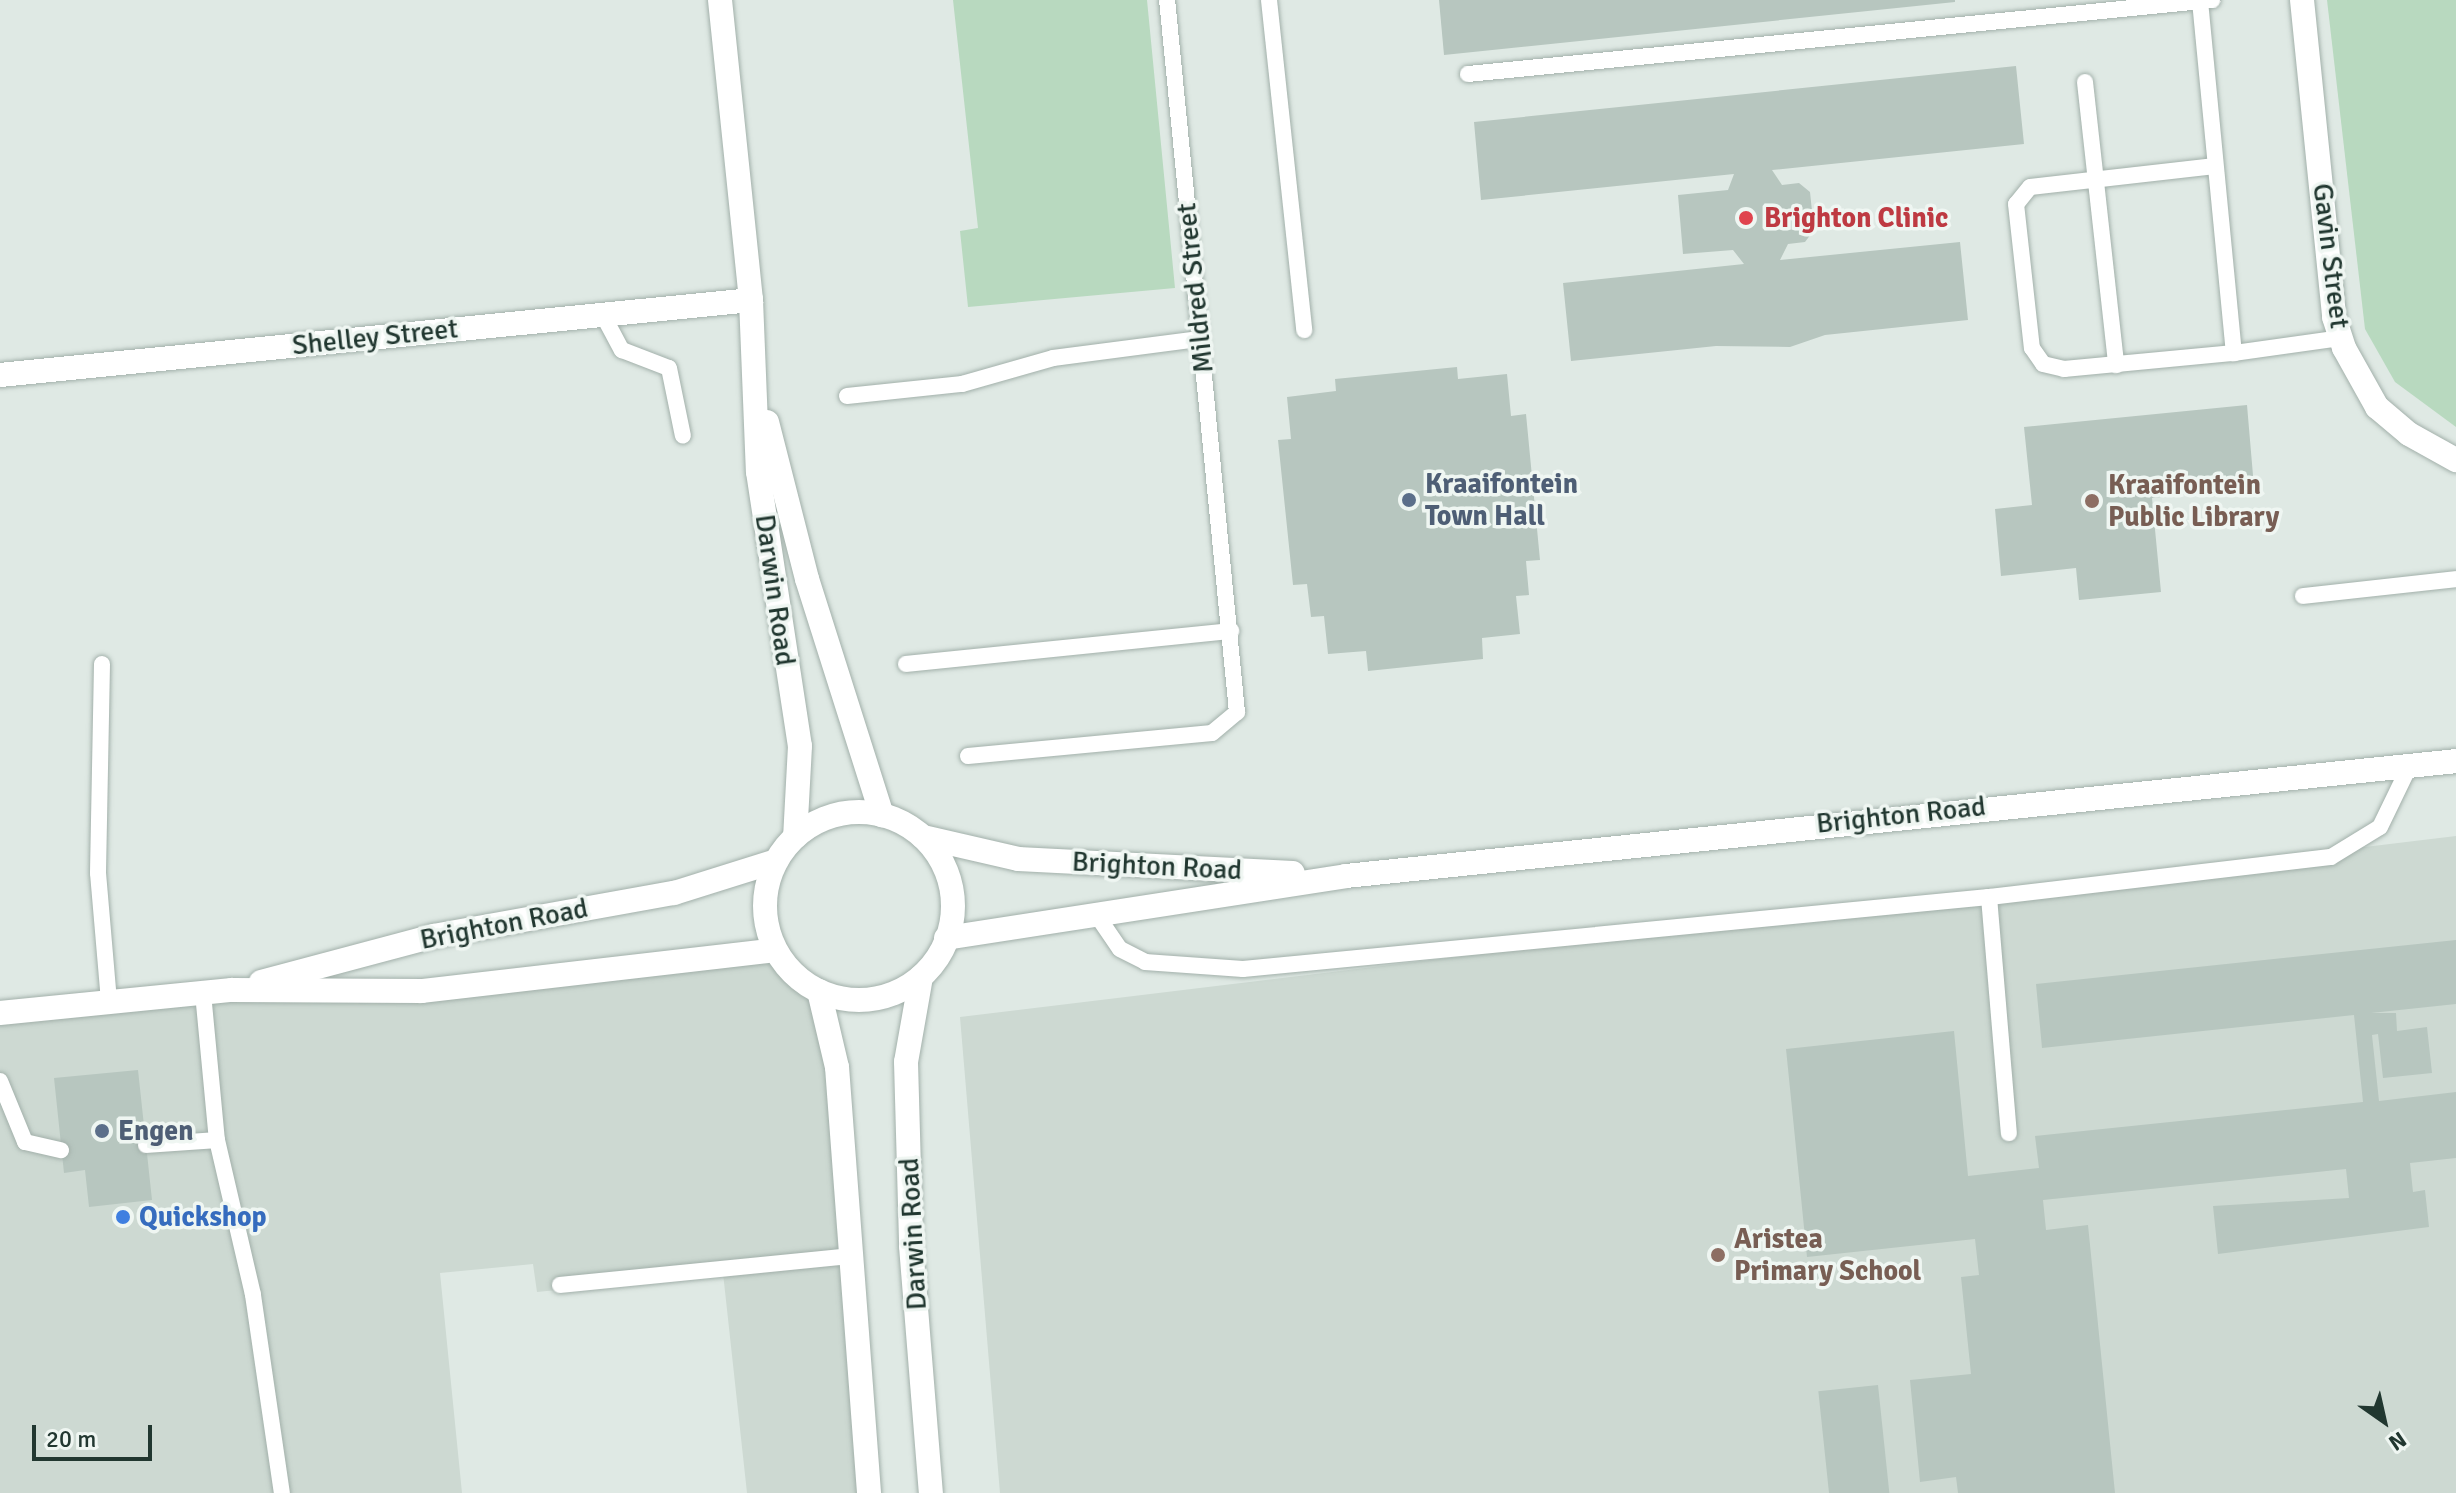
<!DOCTYPE html>
<html>
<head>
<meta charset="utf-8">
<style>
  body { margin:0 }
  #map { position:relative; width:2456px; height:1493px; overflow:hidden; background:#dfe9e4; font-family:Signika,sans-serif }
  div>[style] { position:absolute }
  .built>* { inset:0; background:#cdd9d2 }
  .green>* { inset:0; background:#b8d9bf }
  .building>* { inset:0; background:#b7c6bf; transform-origin:0 0 }
  .roads { filter:drop-shadow(0 0 2px #a2b0aa) drop-shadow(0 0 2px #a2b0aa) }
  .service>* { height:16px; margin:-8px; padding:0 8px; transform-origin:8px; border-radius:8px; background:#fff }
  .minor>* { height:24px; margin:-12px; padding:0 12px; transform-origin:12px; border-radius:12px; background:#fff }
  .tertiary>* { height:24px; margin:-12px; padding:0 12px; transform-origin:12px; border-radius:12px; background:#fff }
  .secondary>* { height:24px; margin:-12px; padding:0 12px; transform-origin:12px; border-radius:12px; background:#fff }
  .secondary>.ring { margin:-12px; padding:0; box-sizing:content-box; background:none; border:24px solid #fff; border-radius:50% }
  .dots>* { width:22px; height:22px; translate:-50% -50%; box-sizing:border-box; border:4px solid #eff6f2; border-radius:50% }
  span { translate:-50% -50%; white-space:nowrap; text-align:center; line-height:1.15; -webkit-text-stroke:7px #eff6f2; paint-order:stroke }
  .health-label { font-size:28px; color:#be3a42; font-weight:700 }
  .left { translate:0 -50%; text-align:left }
  .street-label { font-size:28px; color:#213730 }
  .service-label { font-size:28px; color:#4e5e75; font-weight:700 }
  .education-label { font-size:28px; color:#785e54; font-weight:700 }
  .shop-label { font-size:28px; color:#366cbe; font-weight:700 }
  .north { position:absolute; left:2344px; top:1381px; width:80px; height:80px; -webkit-text-stroke:6px #eff6f2; paint-order:stroke; rotate:146deg; font-size:22px; font-weight:700; line-height:32px; text-align:center; color:#213730 }
  .north::after { content:''; display:block; margin:auto; width:28px; height:36px; background:#213730; clip-path:polygon(50% 0,100% 100%,50% 72%,0 100%) }
  .scale { position:absolute; left:32px; top:1425px; width:120px; height:36px; box-sizing:border-box; border:4px solid #213730; border-top:0; padding-left:10px; font-size:24px; line-height:28px; white-space:nowrap; color:#213730; -webkit-text-stroke:6px #eff6f2; paint-order:stroke }
</style>
</head>
<body>
<div id="map">
  <div class="built">
    <div style="clip-path:polygon(2456px 836px,2456px 1493px,1000px 1493px,960px 1017px)"></div>
    <div style="clip-path:polygon(774px 951px,792px 975px,818px 992px,872px 1493px,747px 1493px,723px 1273px,537px 1292px,533px 1264px,440px 1273px,462px 1493px,0 1493px,0 1018px)"></div>
  </div>
  <div class="green">
    <div style="clip-path:polygon(953px 0,1147px 0,1175px 288px,968px 307px,960px 231px,978px 228px)"></div>
    <div style="clip-path:polygon(2327px 0,2456px 0,2456px 427px,2395px 382px,2365px 329px)"></div>
  </div>
  <div class="building">
    <div style="clip-path:polygon(1439px 0,1955px 0,1955px 2px,1444px 55px)"></div>
    <div style="clip-path:polygon(2016px 66px,2024px 144px,1772px 170px,1782px 185px,1799px 183px,1810px 192px,1814px 230px,1805px 242px,1788px 244px,1780px 260px,1960px 242px,1968px 320px,1825px 335px,1790px 347px,1716px 346px,1571px 361px,1563px 283px,1744px 264px,1733px 250px,1683px 254px,1678px 195px,1728px 190px,1734px 174px,1481px 200px,1474px 122px)"></div>
    <div style="clip-path:polygon(1457px 367px,1458px 379px,1507px 374px,1511px 416px,1526px 414px,1540px 560px,1526px 561px,1529px 595px,1516px 596px,1520px 634px,1482px 638px,1483px 659px,1368px 671px,1366px 651px,1328px 654px,1324px 616px,1311px 617px,1307px 584px,1293px 585px,1278px 440px,1291px 439px,1287px 397px,1336px 391px,1335px 379px)"></div>
    <div style="clip-path:polygon(2247px 405px,2254px 487px,2152px 498px,2161px 592px,2079px 600px,2076px 568px,2001px 576px,1995px 509px,2032px 505px,2024px 427px)"></div>
    <div style="clip-path:polygon(2456px 940px,2456px 1004px,2371px 1013px,2396px 1013px,2397px 1031px,2427px 1027px,2432px 1073px,2383px 1078px,2378px 1034px,2372px 1035px,2379px 1101px,2456px 1092px,2456px 1158px,2410px 1163px,2413px 1192px,2425px 1190px,2429px 1227px,2218px 1254px,2213px 1206px,2349px 1198px,2346px 1169px,2043px 1200px,2046px 1230px,2088px 1225px,2115px 1493px,1958px 1493px,1956px 1477px,1920px 1482px,1910px 1380px,1971px 1374px,1961px 1277px,1979px 1275px,1975px 1239px,1807px 1257px,1786px 1049px,1954px 1031px,1968px 1176px,2039px 1168px,2035px 1136px,2363px 1102px,2354px 1015px,2042px 1048px,2036px 984px)"></div>
    <div style="clip-path:polygon(138px 1070px,152px 1200px,89px 1207px,85px 1170px,64px 1173px,54px 1078px)"></div>
    <div style="left:1878px;top:1385px;width:109px;height:60px;rotate:84deg"></div>
  </div>
  <div class="roads">
    <div class="service">
      <div style="left:1269px;top:0;width:332px;rotate:83.9deg"></div>
      <div style="left:2200px;top:1px;width:354px;rotate:84.5deg"></div>
      <div style="left:2234px;top:353px;width:108px;rotate:-8deg"></div>
      <div style="left:1468px;top:74px;width:748px;rotate:-5.68deg"></div>
      <div style="left:2085px;top:82px;width:285px;rotate:83.7deg"></div>
      <div style="left:2215px;top:166px;width:186px;rotate:173.5deg"></div>
      <div style="left:2030px;top:187px;width:22px;rotate:129deg"></div>
      <div style="left:2016px;top:204px;width:145px;rotate:83.7deg"></div>
      <div style="left:2032px;top:348px;width:19px;rotate:55deg"></div>
      <div style="left:2043px;top:364px;width:22px;rotate:13deg"></div>
      <div style="left:2064px;top:369px;width:171px;rotate:-5.4deg"></div>
      <div style="left:603px;top:315px;width:40px;rotate:62deg"></div>
      <div style="left:622px;top:350px;width:50px;rotate:21deg"></div>
      <div style="left:669px;top:368px;width:69px;rotate:78.4deg"></div>
      <div style="left:847px;top:396px;width:116px;rotate:-6deg"></div>
      <div style="left:962px;top:384px;width:95px;rotate:-15.9deg"></div>
      <div style="left:1053px;top:358px;width:148px;rotate:-7.4deg"></div>
      <div style="left:2303px;top:596px;width:154px;rotate:-6.3deg"></div>
      <div style="left:102px;top:664px;width:209px;rotate:91.1deg"></div>
      <div style="left:98px;top:873px;width:129px;rotate:85.1deg"></div>
      <div style="left:906px;top:664px;width:327px;rotate:-5.8deg"></div>
      <div style="left:968px;top:756px;width:245px;rotate:-5.4deg"></div>
      <div style="left:1212px;top:733px;width:33px;rotate:-40deg"></div>
      <div style="left:1237px;top:712px;width:715px;rotate:-95.61deg"></div>
      <div style="left:1989px;top:897px;width:237px;rotate:85.2deg"></div>
      <div style="left:1096px;top:914px;width:42px;rotate:55.6deg"></div>
      <div style="left:1120px;top:949px;width:28px;rotate:27deg"></div>
      <div style="left:1145px;top:962px;width:98px;rotate:4.1deg"></div>
      <div style="left:1243px;top:969px;width:749px;rotate:-5.51deg"></div>
      <div style="left:1989px;top:897px;width:344px;rotate:-6.7deg"></div>
      <div style="left:2331px;top:857px;width:57px;rotate:-31.5deg"></div>
      <div style="left:2380px;top:827px;width:69px;rotate:-64.2deg"></div>
      <div style="left:203px;top:993px;width:148px;rotate:84.6deg"></div>
      <div style="left:217px;top:1140px;width:159px;rotate:76.9deg"></div>
      <div style="left:253px;top:1295px;width:200px;rotate:81.7deg"></div>
      <div style="left:0;top:1081px;width:66px;rotate:67.7deg"></div>
      <div style="left:25px;top:1142px;width:37px;rotate:13deg"></div>
      <div style="left:146px;top:1145px;width:71px;rotate:-4deg"></div>
      <div style="left:560px;top:1285px;width:293px;rotate:-5.7deg"></div>
    </div>
    <div class="minor">
      <div style="left:2302px;top:0;width:319px;rotate:84.2deg"></div>
      <div style="left:2334px;top:317px;width:33px;rotate:72deg"></div>
      <div style="left:2344px;top:348px;width:68px;rotate:60.8deg"></div>
      <div style="left:2377px;top:407px;width:42px;rotate:40.2deg"></div>
      <div style="left:2409px;top:434px;width:54px;rotate:29deg"></div>
      <div style="left:0;top:375px;width:755px;rotate:-5.7deg"></div>
    </div>
    <div class="tertiary">
      <div style="left:720px;top:0;width:302px;rotate:84.1deg"></div>
      <div style="left:751px;top:300px;width:172px;rotate:87.7deg"></div>
      <div style="left:758px;top:472px;width:277px;rotate:81.3deg"></div>
      <div style="left:800px;top:746px;width:91px;rotate:93.1deg"></div>
      <div style="left:767px;top:422px;width:162px;rotate:75.7deg"></div>
      <div style="left:807px;top:579px;width:248px;rotate:72.4deg"></div>
      <div style="left:921px;top:977px;width:86px;rotate:100deg"></div>
      <div style="left:906px;top:1062px;width:184px;rotate:88.4deg"></div>
      <div style="left:911px;top:1246px;width:248px;rotate:85.4deg"></div>
      <div style="left:819px;top:991px;width:78px;rotate:76.7deg"></div>
      <div style="left:837px;top:1067px;width:427px;rotate:85.7deg"></div>
    </div>
    <div class="secondary">
      <div class="ring" style="left:765px;top:812px;width:164px;height:164px"></div>
      <div style="left:923px;top:837px;width:98px;rotate:13deg"></div>
      <div style="left:1018px;top:859px;width:275px;rotate:2.9deg"></div>
      <div style="left:946px;top:938px;width:405px;rotate:-8.8deg"></div>
      <div style="left:1346px;top:876px;width:1116px;rotate:-5.91deg"></div>
      <div style="left:261px;top:982px;width:179px;rotate:-14.9deg"></div>
      <div style="left:434px;top:936px;width:244px;rotate:-10.2deg"></div>
      <div style="left:674px;top:893px;width:107px;rotate:-17.4deg"></div>
      <div style="left:0;top:1013px;width:233px;rotate:-5.7deg"></div>
      <div style="left:232px;top:990px;width:190px;rotate:0.3deg"></div>
      <div style="left:422px;top:991px;width:355px;rotate:-6.6deg"></div>
    </div>
  </div>
  <div class="dots">
    <div style="left:1746px;top:218px;background:#e0444e"></div>
    <div style="left:1409px;top:500px;background:#5c6f8a"></div>
    <div style="left:2092px;top:501px;background:#8d6e63"></div>
    <div style="left:102px;top:1131px;background:#5c6f8a"></div>
    <div style="left:123px;top:1217px;background:#3f7fe0"></div>
    <div style="left:1718px;top:1255px;background:#8d6e63"></div>
  </div>
  <div class="health-label">
    <span class="left" style="left:1764px;top:218px">Brighton Clinic</span>
  </div>
  <div class="street-label">
    <span style="left:2331px;top:256px;rotate:83deg">Gavin Street</span>
    <span style="left:1195px;top:288px;rotate:-96deg">Mildred Street</span>
    <span style="left:375px;top:337px;rotate:-6deg">Shelley Street</span>
    <span style="left:775px;top:590px;rotate:82deg">Darwin Road</span>
    <span style="left:1901px;top:815px;rotate:-6deg">Brighton Road</span>
    <span style="left:1157px;top:866px;rotate:3deg">Brighton Road</span>
    <span style="left:504px;top:924px;rotate:-11deg">Brighton Road</span>
    <span style="left:913px;top:1234px;rotate:-93deg">Darwin Road</span>
  </div>
  <div class="service-label">
    <span class="left" style="left:1425px;top:500px">Kraaifontein<br>Town Hall</span>
    <span class="left" style="left:118px;top:1131px">Engen</span>
  </div>
  <div class="education-label">
    <span class="left" style="left:2108px;top:501px">Kraaifontein<br>Public Library</span>
    <span class="left" style="left:1734px;top:1255px">Aristea<br>Primary School</span>
  </div>
  <div class="shop-label">
    <span class="left" style="left:139px;top:1217px">Quickshop</span>
  </div>
  <div class="north">N</div>
  <div class="scale">20 m</div>
</div>
</body>
</html>
